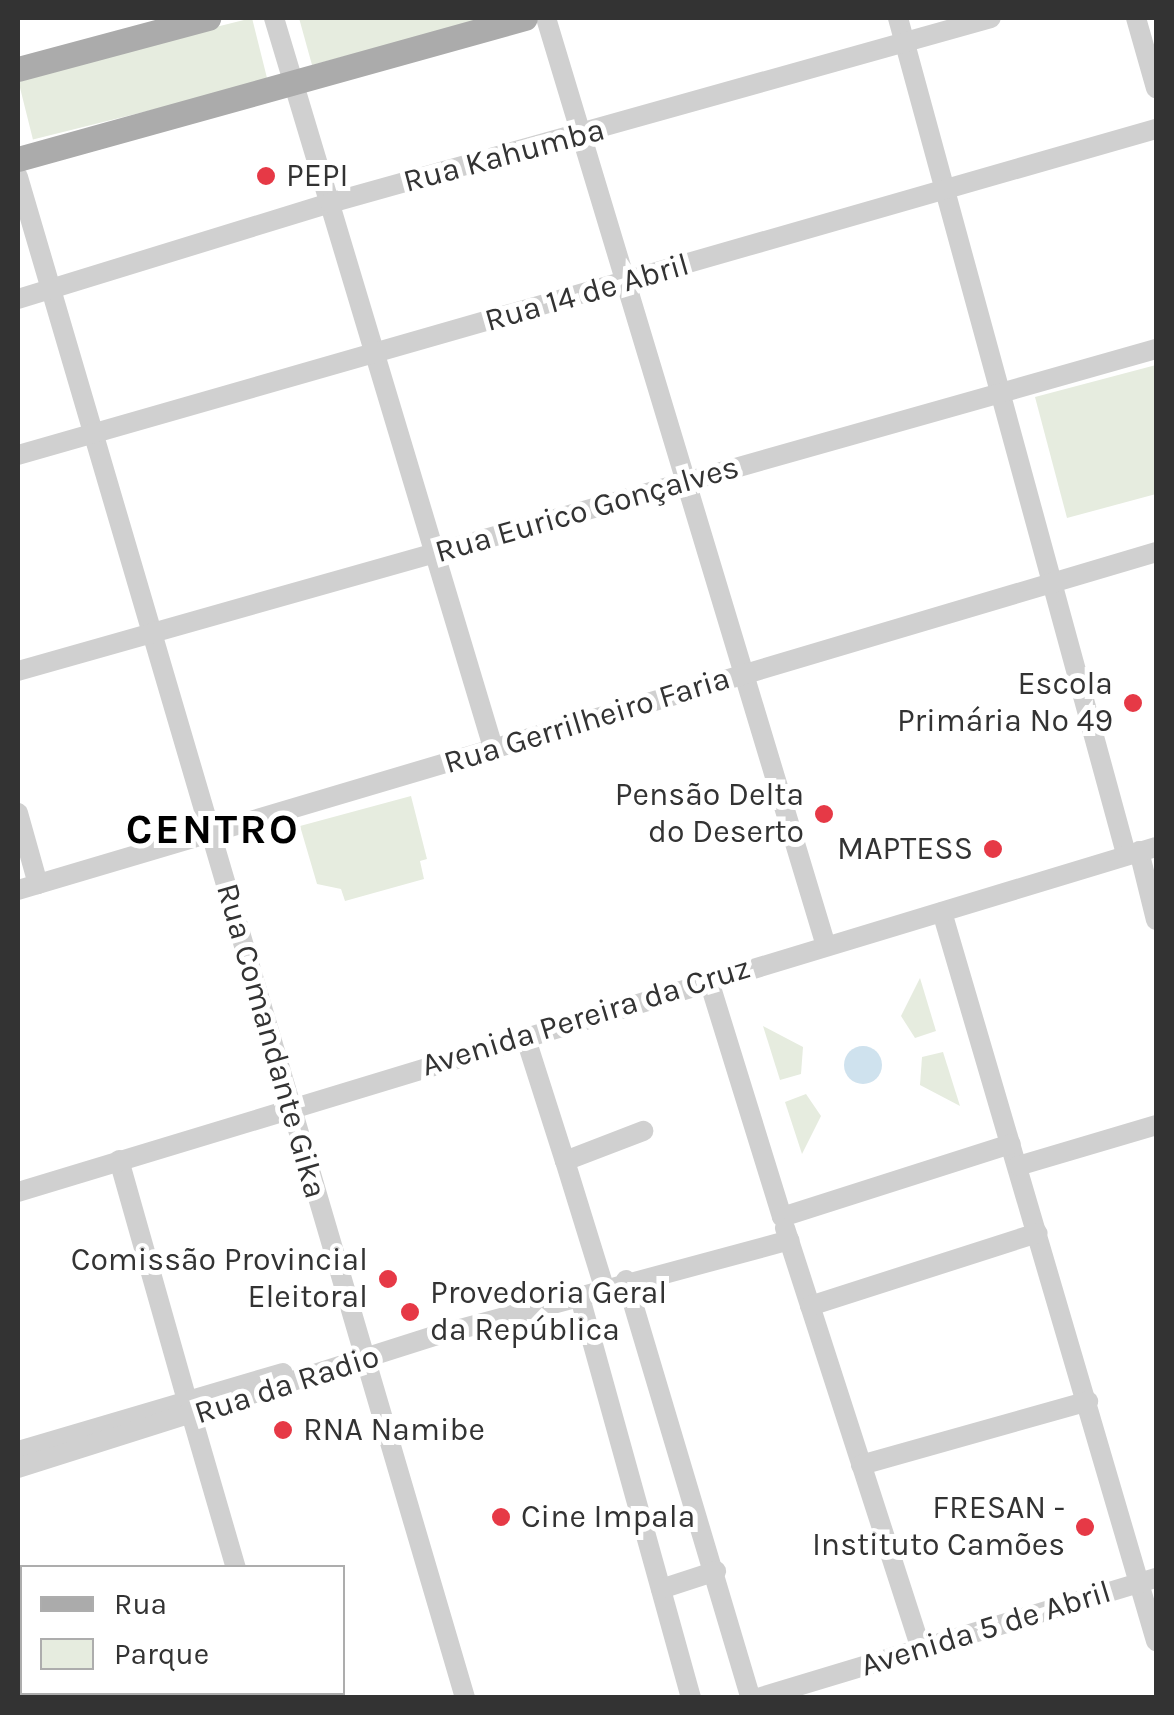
<!DOCTYPE html>
<html>
<head>
<meta charset="utf-8">
<style>
  body { margin:0 }
  #map { position:relative; width:1174px; height:1715px; overflow:hidden; background:#fff; font-family:Karla,sans-serif }
  div>[style] { position:absolute }
  .green>* { inset:0; background:#e6ecdf; transform-origin:0 0 }
  .water>* { inset:0; background:#cfe2ee }
  .round { border-radius:50% }
  .minor>* { height:20px; margin:-10px; padding:0 10px; transform-origin:10px; border-radius:10px; background:#d0d0d0 }
  .major>* { height:25px; margin:-12.5px; padding:0 12.5px; transform-origin:12.5px; border-radius:12.5px; background:#ababab }
  .dots>* { width:28px; height:28px; translate:-50% -50%; box-sizing:border-box; border:5px solid #fff; border-radius:50% }
  span { translate:-50% -50%; white-space:nowrap; text-align:center; line-height:1.15; -webkit-text-stroke:10px #fff; paint-order:stroke }
  .street-label { font-size:32px; color:#333 }
  .poi-label { font-size:32px; color:#333 }
  .left { translate:0 -50%; text-align:left }
  .right { translate:-100% -50%; text-align:right }
  .district-label { font-size:42px; color:#000; font-weight:700; letter-spacing:2.5px }
  .frame { position:absolute; inset:0; border:20px solid #333; pointer-events:none }
  .legend { position:absolute; left:20px; top:1565px; width:325px; height:130px; box-sizing:border-box; background:#fff; border:2px solid #adadad; margin:0; padding:12px 18px; list-style:none; font-size:30px; color:#333 }
  .legend li { display:flex; align-items:center; gap:20px; height:50px }
  .legend b { width:50px; border:2px solid #adadad }
</style>
</head>
<body>
<div id="map">
  <div class="green">
    <div style="left:252px;top:18px;width:65px;height:242px;rotate:76deg"></div>
    <div style="clip-path:polygon(299px 18px,488px 18px,312px 65px)"></div>
    <div style="clip-path:polygon(1156px 365px,1156px 494px,1067px 518px,1035px 397px)"></div>
    <div style="clip-path:polygon(411px 796px,427px 859px,420px 861px,424px 879px,345px 901px,341px 889px,317px 884px,300px 826px)"></div>
    <div style="clip-path:polygon(920px 978px,936px 1031px,915px 1038px,901px 1016px)"></div>
    <div style="clip-path:polygon(763px 1026px,803px 1047px,801px 1074px,780px 1080px)"></div>
    <div style="clip-path:polygon(943px 1052px,960px 1106px,920px 1085px,922px 1057px)"></div>
    <div style="clip-path:polygon(806px 1094px,821px 1116px,802px 1154px,785px 1102px)"></div>
  </div>
  <div class="water">
    <div class="round" style="left:844px;top:1046px;width:38px;height:38px"></div>
  </div>
  <div class="minor">
    <div style="left:274px;top:18px;width:765px;rotate:73.29deg"></div>
    <div style="left:546px;top:18px;width:969px;rotate:73.21deg"></div>
    <div style="left:898px;top:18px;width:867px;rotate:74.74deg"></div>
    <div style="left:1136px;top:18px;width:73px;rotate:74.1deg"></div>
    <div style="left:18px;top:177px;width:1585px;rotate:73.62deg"></div>
    <div style="left:18px;top:299px;width:326px;rotate:-17.1deg"></div>
    <div style="left:330px;top:203px;width:686px;rotate:-15.64deg"></div>
    <div style="left:18px;top:455px;width:1184px;rotate:-15.99deg"></div>
    <div style="left:18px;top:671px;width:1183px;rotate:-15.8deg"></div>
    <div style="left:18px;top:813px;width:74px;rotate:74.3deg"></div>
    <div style="left:1139px;top:851px;width:71px;rotate:76.2deg"></div>
    <div style="left:18px;top:890px;width:1187px;rotate:-16.54deg"></div>
    <div style="left:942px;top:912px;width:760px;rotate:73.64deg"></div>
    <div style="left:709px;top:981px;width:247px;rotate:72.8deg"></div>
    <div style="left:782px;top:1217px;width:240px;rotate:-17.7deg"></div>
    <div style="left:525px;top:1036px;width:131px;rotate:72.3deg"></div>
    <div style="left:119px;top:1160px;width:250px;rotate:74.2deg"></div>
    <div style="left:1018px;top:1166px;width:144px;rotate:-16.5deg"></div>
    <div style="left:18px;top:1192px;width:1189px;rotate:-16.87deg"></div>
    <div style="left:785px;top:1228px;width:441px;rotate:72.1deg"></div>
    <div style="left:626px;top:1280px;width:436px;rotate:73.4deg"></div>
    <div style="left:604px;top:1287px;width:132px;rotate:-107.2deg"></div>
    <div style="left:565px;top:1161px;width:84px;rotate:-21deg"></div>
    <div style="left:579px;top:1294px;width:419px;rotate:74.5deg"></div>
    <div style="left:810px;top:1306px;width:239px;rotate:-17.8deg"></div>
    <div style="left:192px;top:1417px;width:157px;rotate:73.8deg"></div>
    <div style="left:18px;top:1451px;width:276px;rotate:-16.4deg"></div>
    <div style="left:861px;top:1465px;width:236px;rotate:-15.7deg"></div>
    <div style="left:18px;top:1468px;width:441px;rotate:-17.6deg"></div>
    <div style="left:438px;top:1335px;width:364px;rotate:-15.1deg"></div>
    <div style="left:661px;top:1589px;width:58px;rotate:-18.1deg"></div>
    <div style="left:272px;top:1692px;width:6px;rotate:72deg"></div>
    <div style="left:135px;top:1698px;width:18px;rotate:-19deg"></div>
    <div style="left:758px;top:1698px;width:416px;rotate:-16.8deg"></div>
  </div>
  <div class="major">
    <div style="left:18px;top:69px;width:197px;rotate:-15deg"></div>
    <div style="left:18px;top:159px;width:526px;rotate:-15.54deg"></div>
  </div>
  <div class="dots">
    <div style="left:266px;top:176px;background:#e63946"></div>
    <div style="left:1133px;top:703px;background:#e63946"></div>
    <div style="left:824px;top:814px;background:#e63946"></div>
    <div style="left:993px;top:849px;background:#e63946"></div>
    <div style="left:388px;top:1279px;background:#e63946"></div>
    <div style="left:410px;top:1312px;background:#e63946"></div>
    <div style="left:283px;top:1430px;background:#e63946"></div>
    <div style="left:501px;top:1517px;background:#e63946"></div>
    <div style="left:1085px;top:1527px;background:#e63946"></div>
  </div>
  <div class="street-label">
    <span style="left:504px;top:156px;rotate:-15deg">Rua Kahumba</span>
    <span style="left:587px;top:293px;rotate:-16deg">Rua 14 de Abril</span>
    <span style="left:587px;top:510px;rotate:-16deg">Rua Eurico Gonçalves</span>
    <span style="left:587px;top:721px;rotate:-17deg">Rua Gerrilheiro Faria</span>
    <span style="left:586px;top:1017px;rotate:-17deg">Avenida Pereira da Cruz</span>
    <span style="left:271px;top:1041px;rotate:74deg">Rua Comandante Gika</span>
    <span style="left:287px;top:1385px;rotate:-18deg">Rua da Radio</span>
    <span style="left:986px;top:1629px;rotate:-17deg">Avenida 5 de Abril</span>
  </div>
  <div class="poi-label">
    <span class="left" style="left:286px;top:176px">PEPI</span>
    <span class="right" style="left:1113px;top:703px">Escola<br>Primária Nº 49</span>
    <span class="right" style="left:804px;top:814px">Pensão Delta<br>do Deserto</span>
    <span class="right" style="left:973px;top:849px">MAPTESS</span>
    <span class="right" style="left:368px;top:1279px">Comissão Provincial<br>Eleitoral</span>
    <span class="left" style="left:430px;top:1312px">Provedoria Geral<br>da República</span>
    <span class="left" style="left:303px;top:1430px">RNA Namibe</span>
    <span class="right" style="left:1065px;top:1527px">FRESAN -<br>Instituto Camões</span>
    <span class="left" style="left:521px;top:1517px">Cine Impala</span>
  </div>
  <div class="district-label">
    <span style="left:213px;top:829px">CENTRO</span>
  </div>
  <div class="frame"></div>
  <ul class="legend">
  <li><b style="height:12px;background:#ababab"></b>Rua</li>
  <li><b style="height:28px;background:#e6ecdf"></b>Parque</li>
  </ul>
</div>
</body>
</html>
